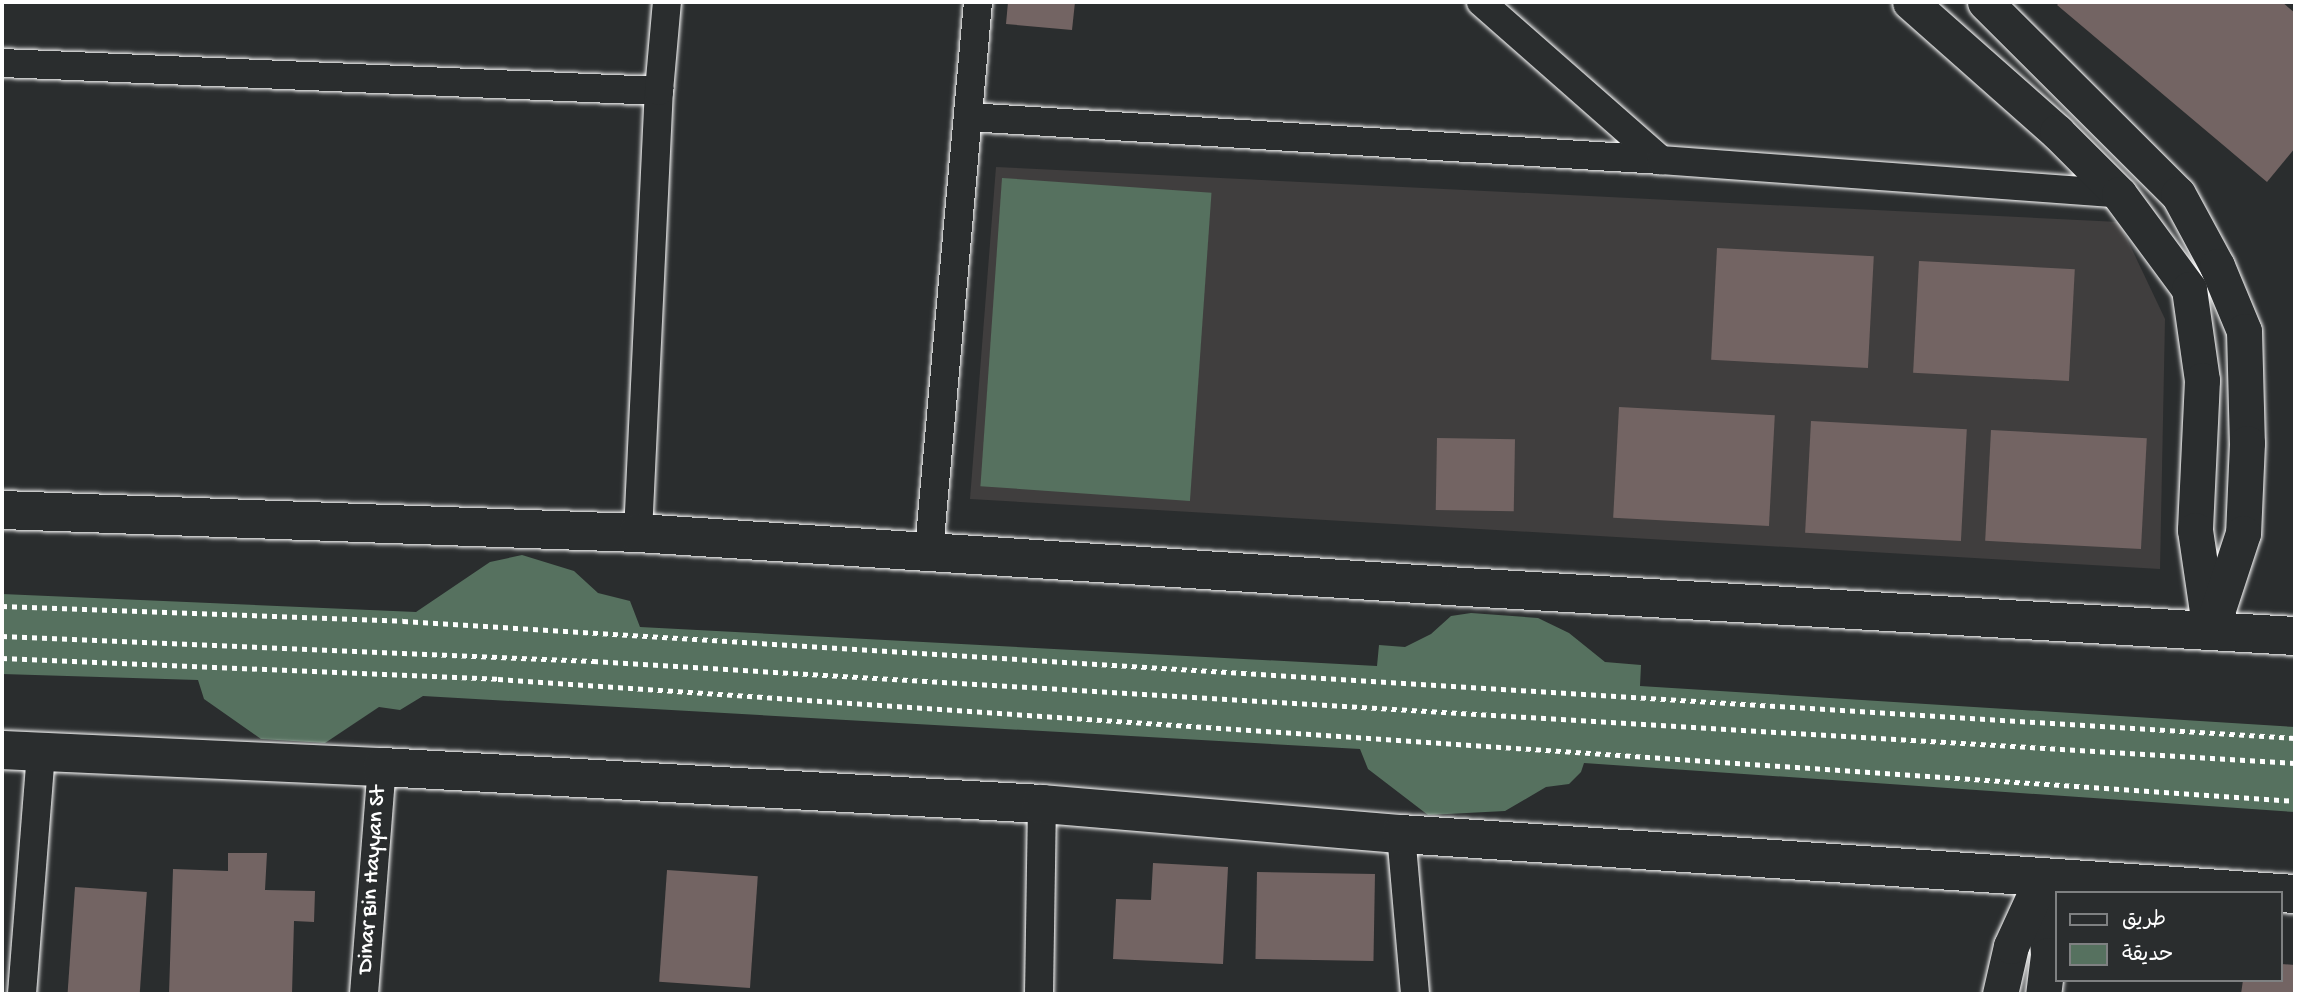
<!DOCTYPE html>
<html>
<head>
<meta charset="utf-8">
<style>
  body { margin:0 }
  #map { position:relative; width:2297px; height:996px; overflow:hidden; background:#2a2d2e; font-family:"Gochi Hand","Playpen Sans Arabic",sans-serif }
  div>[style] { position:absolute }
  .built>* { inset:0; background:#403e3e }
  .green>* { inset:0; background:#56715f; transform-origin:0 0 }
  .building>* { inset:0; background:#736463; transform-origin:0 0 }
  .path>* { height:4.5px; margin-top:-2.25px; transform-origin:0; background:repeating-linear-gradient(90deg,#fff 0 5px,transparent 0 10px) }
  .roads { filter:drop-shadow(0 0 2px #fff) drop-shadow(0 0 2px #fff) }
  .minor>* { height:28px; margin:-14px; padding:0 14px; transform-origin:14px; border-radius:14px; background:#2a2d2e }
  .tertiary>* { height:35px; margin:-17.5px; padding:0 17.5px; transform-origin:17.5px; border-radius:17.5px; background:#2a2d2e }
  .secondary>* { height:38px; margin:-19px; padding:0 19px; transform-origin:19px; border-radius:19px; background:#2a2d2e }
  span { translate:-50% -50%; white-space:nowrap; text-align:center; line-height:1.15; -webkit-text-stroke:5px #2a2d2e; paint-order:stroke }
  .street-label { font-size:23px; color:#fff }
  .frame { position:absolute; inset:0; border:4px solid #fff; pointer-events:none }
  .legend { position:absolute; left:2055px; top:891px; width:228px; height:91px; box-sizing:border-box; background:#2a2d2e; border:2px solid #7f8182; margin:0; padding:9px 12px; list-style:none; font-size:21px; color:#fff }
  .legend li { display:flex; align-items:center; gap:14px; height:35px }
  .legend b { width:35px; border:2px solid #7f8182 }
</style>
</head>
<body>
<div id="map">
  <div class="built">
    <div style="clip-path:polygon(996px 167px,2119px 222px,2165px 319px,2160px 569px,970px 499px)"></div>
  </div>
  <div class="green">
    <div style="left:1002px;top:178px;width:210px;height:309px;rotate:4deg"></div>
    <div style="clip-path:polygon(522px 555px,574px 571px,598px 593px,630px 601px,640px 627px,1377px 666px,1379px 645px,1405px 647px,1431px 634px,1451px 616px,1471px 613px,1538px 618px,1569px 633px,1605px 662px,1641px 665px,1640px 686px,2295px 727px,2295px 812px,1584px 763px,1581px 772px,1569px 784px,1546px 787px,1505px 811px,1428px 815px,1368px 769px,1360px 749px,423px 696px,400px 710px,379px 707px,325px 743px,261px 739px,204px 699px,198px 680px,2px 674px,2px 594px,416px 612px,490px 562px)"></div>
  </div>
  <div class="building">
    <div style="clip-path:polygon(1008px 2px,1075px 2px,1072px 30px,1006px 24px)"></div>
    <div style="clip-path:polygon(2060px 2px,2282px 2px,2295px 13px,2295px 148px,2267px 182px,2057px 5px)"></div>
    <div style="left:1717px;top:248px;width:157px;height:112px;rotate:3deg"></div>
    <div style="left:1919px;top:261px;width:156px;height:112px;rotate:3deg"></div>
    <div style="left:1619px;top:407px;width:156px;height:111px;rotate:3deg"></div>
    <div style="left:1811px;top:421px;width:156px;height:112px;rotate:3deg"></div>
    <div style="left:1991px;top:430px;width:156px;height:111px;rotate:3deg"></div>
    <div style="left:1437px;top:438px;width:78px;height:72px;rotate:1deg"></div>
    <div style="clip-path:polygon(228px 853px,267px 853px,265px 890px,315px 891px,314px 922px,294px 921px,292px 994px,169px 994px,173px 869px,228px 871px)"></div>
    <div style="clip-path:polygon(1153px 863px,1228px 867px,1223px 964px,1113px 959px,1116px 899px,1151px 900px)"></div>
    <div style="left:667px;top:870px;width:91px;height:112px;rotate:4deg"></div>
    <div style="left:1257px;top:872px;width:118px;height:87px;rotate:1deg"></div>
    <div style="left:75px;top:887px;width:72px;height:107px;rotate:4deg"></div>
    <div style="clip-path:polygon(2281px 964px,2295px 965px,2295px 994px,2241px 994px,2243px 980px,2281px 980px)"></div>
  </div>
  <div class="path">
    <div style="left:2px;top:606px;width:401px;rotate:2.1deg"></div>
    <div style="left:403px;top:621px;width:1896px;rotate:3.54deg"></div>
    <div style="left:2px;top:636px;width:592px;rotate:2.42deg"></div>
    <div style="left:593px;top:661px;width:1705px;rotate:3.43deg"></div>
    <div style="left:2px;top:658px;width:496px;rotate:2.4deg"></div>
    <div style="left:498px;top:679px;width:1801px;rotate:3.88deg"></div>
  </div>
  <div class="roads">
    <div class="minor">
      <div style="left:1481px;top:2px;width:240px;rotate:41.3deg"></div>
      <div style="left:2px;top:63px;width:658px;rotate:2.44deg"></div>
      <div style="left:968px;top:117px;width:694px;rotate:3.55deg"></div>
      <div style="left:1661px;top:160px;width:459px;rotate:4.2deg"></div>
      <div style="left:638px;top:533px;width:442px;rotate:-87.3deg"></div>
      <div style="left:659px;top:91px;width:89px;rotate:-84.9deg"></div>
      <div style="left:929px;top:550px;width:550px;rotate:-84.89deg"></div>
      <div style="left:1401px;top:834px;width:161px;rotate:85deg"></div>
      <div style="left:22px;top:994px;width:243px;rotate:-85.5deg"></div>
      <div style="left:364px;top:994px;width:228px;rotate:-85.5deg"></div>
      <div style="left:1039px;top:994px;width:190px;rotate:-89.1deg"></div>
    </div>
    <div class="tertiary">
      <div style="left:1910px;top:2px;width:196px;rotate:41.5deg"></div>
      <div style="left:2057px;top:132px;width:88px;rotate:45deg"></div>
      <div style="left:2119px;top:194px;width:118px;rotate:53.6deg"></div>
      <div style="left:2189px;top:289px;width:92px;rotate:81.9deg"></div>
      <div style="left:2202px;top:380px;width:150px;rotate:92.7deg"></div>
      <div style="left:2195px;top:530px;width:102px;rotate:81.6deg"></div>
      <div style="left:1985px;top:2px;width:272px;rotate:44.9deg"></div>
      <div style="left:2178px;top:194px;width:82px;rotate:61.6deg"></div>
      <div style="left:2217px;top:266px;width:70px;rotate:67.4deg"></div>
      <div style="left:2244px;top:331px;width:112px;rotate:88.5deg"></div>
      <div style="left:2247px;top:443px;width:90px;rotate:92.5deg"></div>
      <div style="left:2243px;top:533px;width:96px;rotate:108.2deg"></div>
      <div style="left:2043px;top:879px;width:76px;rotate:86.2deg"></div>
      <div style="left:2048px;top:955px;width:39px;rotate:97deg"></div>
      <div style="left:2000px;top:994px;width:49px;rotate:-77.1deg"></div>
      <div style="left:2011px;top:946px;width:77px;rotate:-65.4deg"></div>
    </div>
    <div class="secondary">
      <div style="left:2px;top:510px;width:636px;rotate:2.07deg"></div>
      <div style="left:638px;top:533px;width:829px;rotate:3.74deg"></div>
      <div style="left:1465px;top:587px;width:831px;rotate:3.38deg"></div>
      <div style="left:2px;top:750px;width:380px;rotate:2.6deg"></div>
      <div style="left:382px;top:767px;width:661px;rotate:3.21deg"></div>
      <div style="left:1042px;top:804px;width:360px;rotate:4.8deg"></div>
      <div style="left:1401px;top:834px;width:896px;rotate:3.84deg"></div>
    </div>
  </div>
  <div class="street-label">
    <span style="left:373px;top:880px;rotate:-86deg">Dinar Bin Hayyan St</span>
  </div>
  <div class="frame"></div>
  <ul class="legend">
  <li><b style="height:9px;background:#2a2d2e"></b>طريق</li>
  <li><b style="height:19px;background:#56715f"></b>حديقة</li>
  </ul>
</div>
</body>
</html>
